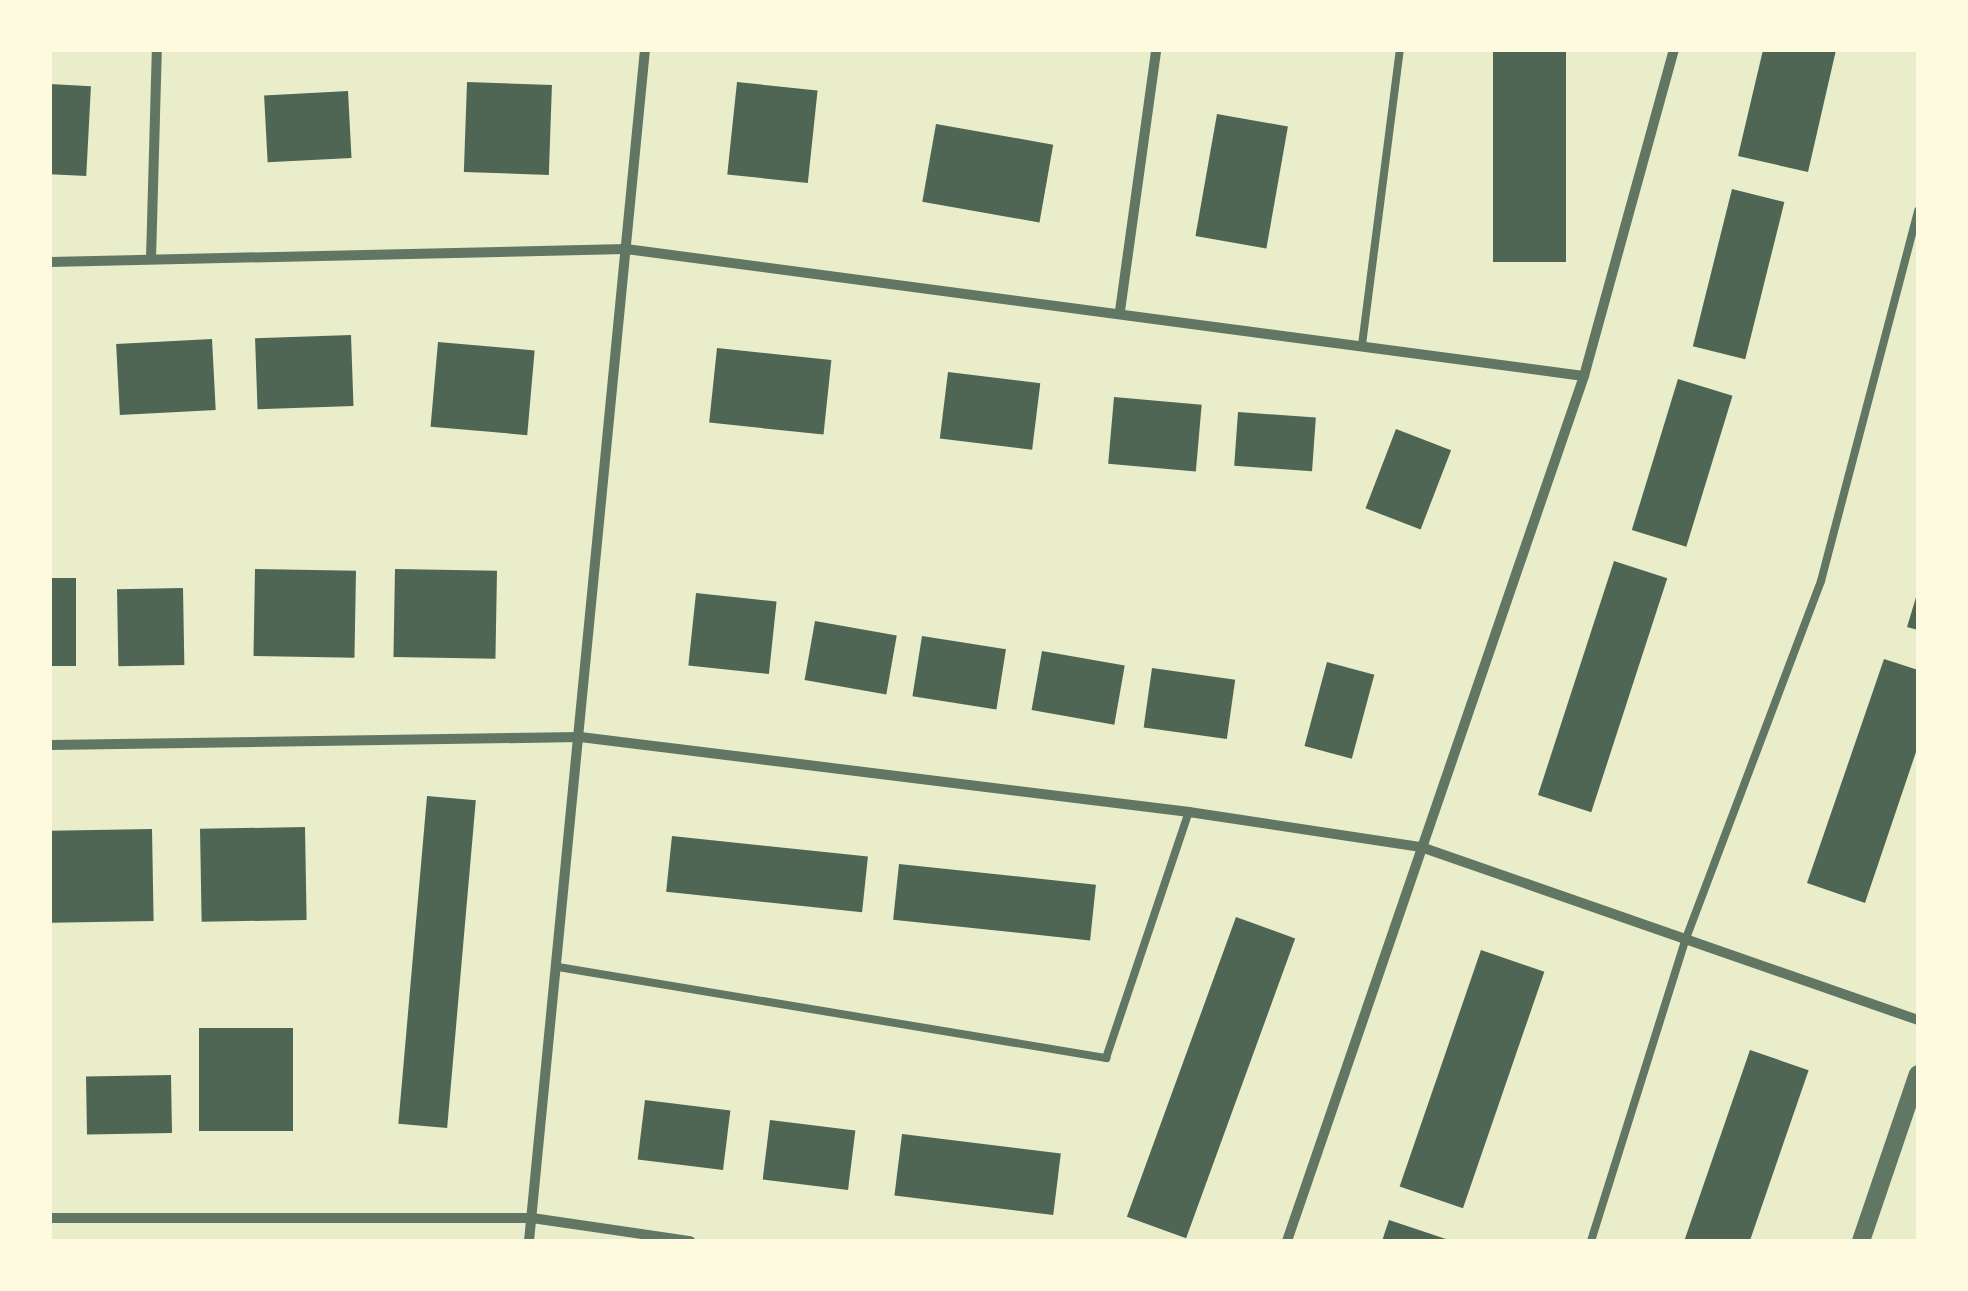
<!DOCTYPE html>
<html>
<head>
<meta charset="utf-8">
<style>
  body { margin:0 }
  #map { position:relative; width:1968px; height:1291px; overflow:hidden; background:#e9edc9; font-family:Signika,sans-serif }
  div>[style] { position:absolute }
  .building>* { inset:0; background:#4f6655; transform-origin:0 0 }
  .service>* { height:8px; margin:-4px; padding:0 4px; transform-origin:4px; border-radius:4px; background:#617663 }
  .minor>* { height:10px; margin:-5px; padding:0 5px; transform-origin:5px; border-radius:5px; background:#617663 }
  .tertiary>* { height:18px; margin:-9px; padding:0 9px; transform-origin:9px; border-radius:9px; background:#617663 }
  span { translate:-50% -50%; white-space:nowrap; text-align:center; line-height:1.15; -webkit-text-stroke:8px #fefae0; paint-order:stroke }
  .frame { position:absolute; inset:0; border:52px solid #fefae0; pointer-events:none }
</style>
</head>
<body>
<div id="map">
  <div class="building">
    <div style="left:1493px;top:50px;width:73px;height:212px"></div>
    <div style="clip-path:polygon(1763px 50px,1836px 50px,1808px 172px,1738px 156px)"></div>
    <div style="left:467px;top:82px;width:85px;height:90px;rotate:2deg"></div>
    <div style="left:737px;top:82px;width:81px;height:93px;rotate:6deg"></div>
    <div style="left:50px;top:84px;width:41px;height:90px;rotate:3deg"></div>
    <div style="left:348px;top:91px;width:67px;height:84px;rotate:87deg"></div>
    <div style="left:1217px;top:114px;width:72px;height:124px;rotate:10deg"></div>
    <div style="left:936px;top:124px;width:119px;height:79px;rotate:10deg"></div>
    <div style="left:1732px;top:189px;width:54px;height:162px;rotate:14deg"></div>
    <div style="left:351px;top:335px;width:71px;height:96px;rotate:88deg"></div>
    <div style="left:212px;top:339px;width:71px;height:96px;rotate:87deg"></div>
    <div style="left:438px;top:342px;width:97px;height:85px;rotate:5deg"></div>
    <div style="left:717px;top:348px;width:115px;height:75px;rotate:6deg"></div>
    <div style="left:948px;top:372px;width:93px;height:67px;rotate:7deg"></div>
    <div style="left:1678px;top:379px;width:57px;height:158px;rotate:17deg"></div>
    <div style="left:1114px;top:397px;width:88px;height:67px;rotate:5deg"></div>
    <div style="left:1238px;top:412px;width:78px;height:54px;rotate:4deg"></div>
    <div style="left:1396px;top:429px;width:59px;height:85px;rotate:21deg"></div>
    <div style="left:1614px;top:561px;width:56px;height:246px;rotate:18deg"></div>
    <div style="left:255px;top:569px;width:101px;height:87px;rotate:1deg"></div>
    <div style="left:395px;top:569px;width:102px;height:88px;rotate:1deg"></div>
    <div style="left:50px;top:578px;width:26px;height:88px"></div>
    <div style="left:183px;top:588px;width:77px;height:66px;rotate:89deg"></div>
    <div style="left:696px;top:593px;width:81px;height:73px;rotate:6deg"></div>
    <div style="clip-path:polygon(1917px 594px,1918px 594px,1918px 630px,1907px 627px)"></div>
    <div style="left:815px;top:621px;width:83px;height:60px;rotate:10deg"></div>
    <div style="left:922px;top:636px;width:85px;height:61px;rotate:9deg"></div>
    <div style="left:1042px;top:651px;width:84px;height:60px;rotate:10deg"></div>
    <div style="clip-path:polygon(1884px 659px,1918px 670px,1918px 746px,1865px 903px,1807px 883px)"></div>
    <div style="left:1327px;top:662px;width:49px;height:87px;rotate:15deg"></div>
    <div style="left:1152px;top:668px;width:84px;height:60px;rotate:8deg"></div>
    <div style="left:427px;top:796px;width:49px;height:329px;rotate:5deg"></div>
    <div style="left:305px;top:827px;width:93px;height:105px;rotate:89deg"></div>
    <div style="left:152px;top:829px;width:92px;height:102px;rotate:89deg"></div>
    <div style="left:672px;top:836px;width:197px;height:56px;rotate:6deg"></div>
    <div style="left:899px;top:864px;width:198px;height:56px;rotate:6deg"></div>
    <div style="left:1236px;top:917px;width:63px;height:319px;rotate:20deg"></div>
    <div style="left:1481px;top:950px;width:67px;height:250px;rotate:19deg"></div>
    <div style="left:199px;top:1028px;width:94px;height:103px"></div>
    <div style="left:1750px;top:1050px;width:62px;height:201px;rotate:19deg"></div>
    <div style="left:171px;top:1075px;width:58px;height:85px;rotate:89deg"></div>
    <div style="left:645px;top:1100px;width:86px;height:60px;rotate:7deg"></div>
    <div style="left:770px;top:1120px;width:86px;height:60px;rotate:7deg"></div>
    <div style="left:902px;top:1134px;width:160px;height:62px;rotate:7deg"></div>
    <div style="clip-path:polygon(1389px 1220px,1449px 1240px,1448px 1241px,1382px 1241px)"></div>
  </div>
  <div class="service">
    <div style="left:1362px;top:345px;width:297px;rotate:-82.7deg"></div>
    <div style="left:558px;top:967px;width:556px;rotate:9.43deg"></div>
    <div style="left:1106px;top:1058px;width:260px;rotate:-71.4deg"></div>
    <div style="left:1591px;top:1241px;width:314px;rotate:-72.6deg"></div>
    <div style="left:1685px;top:941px;width:385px;rotate:-69.3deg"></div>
    <div style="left:1821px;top:581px;width:383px;rotate:-75.3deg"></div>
  </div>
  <div class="minor">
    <div style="left:151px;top:259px;width:209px;rotate:-88.4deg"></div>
    <div style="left:50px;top:262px;width:576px;rotate:-1.29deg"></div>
    <div style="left:626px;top:249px;width:966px;rotate:7.55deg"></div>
    <div style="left:1120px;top:311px;width:263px;rotate:-82.1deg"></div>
    <div style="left:50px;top:745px;width:530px;rotate:-0.86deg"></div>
    <div style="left:580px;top:737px;width:614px;rotate:7.02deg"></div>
    <div style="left:1189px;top:812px;width:235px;rotate:8.6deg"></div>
    <div style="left:1421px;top:847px;width:526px;rotate:19.19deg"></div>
    <div style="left:50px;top:1218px;width:482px"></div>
    <div style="left:532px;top:1218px;width:160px;rotate:8.3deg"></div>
    <div style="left:529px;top:1241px;width:1197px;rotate:-84.44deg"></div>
    <div style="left:1287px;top:1241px;width:915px;rotate:-71.05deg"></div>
    <div style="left:1584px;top:376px;width:338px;rotate:-74.6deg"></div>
  </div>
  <div class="tertiary">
    <div style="left:1861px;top:1241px;width:176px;rotate:-71.2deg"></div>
  </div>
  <div class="frame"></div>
</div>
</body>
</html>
